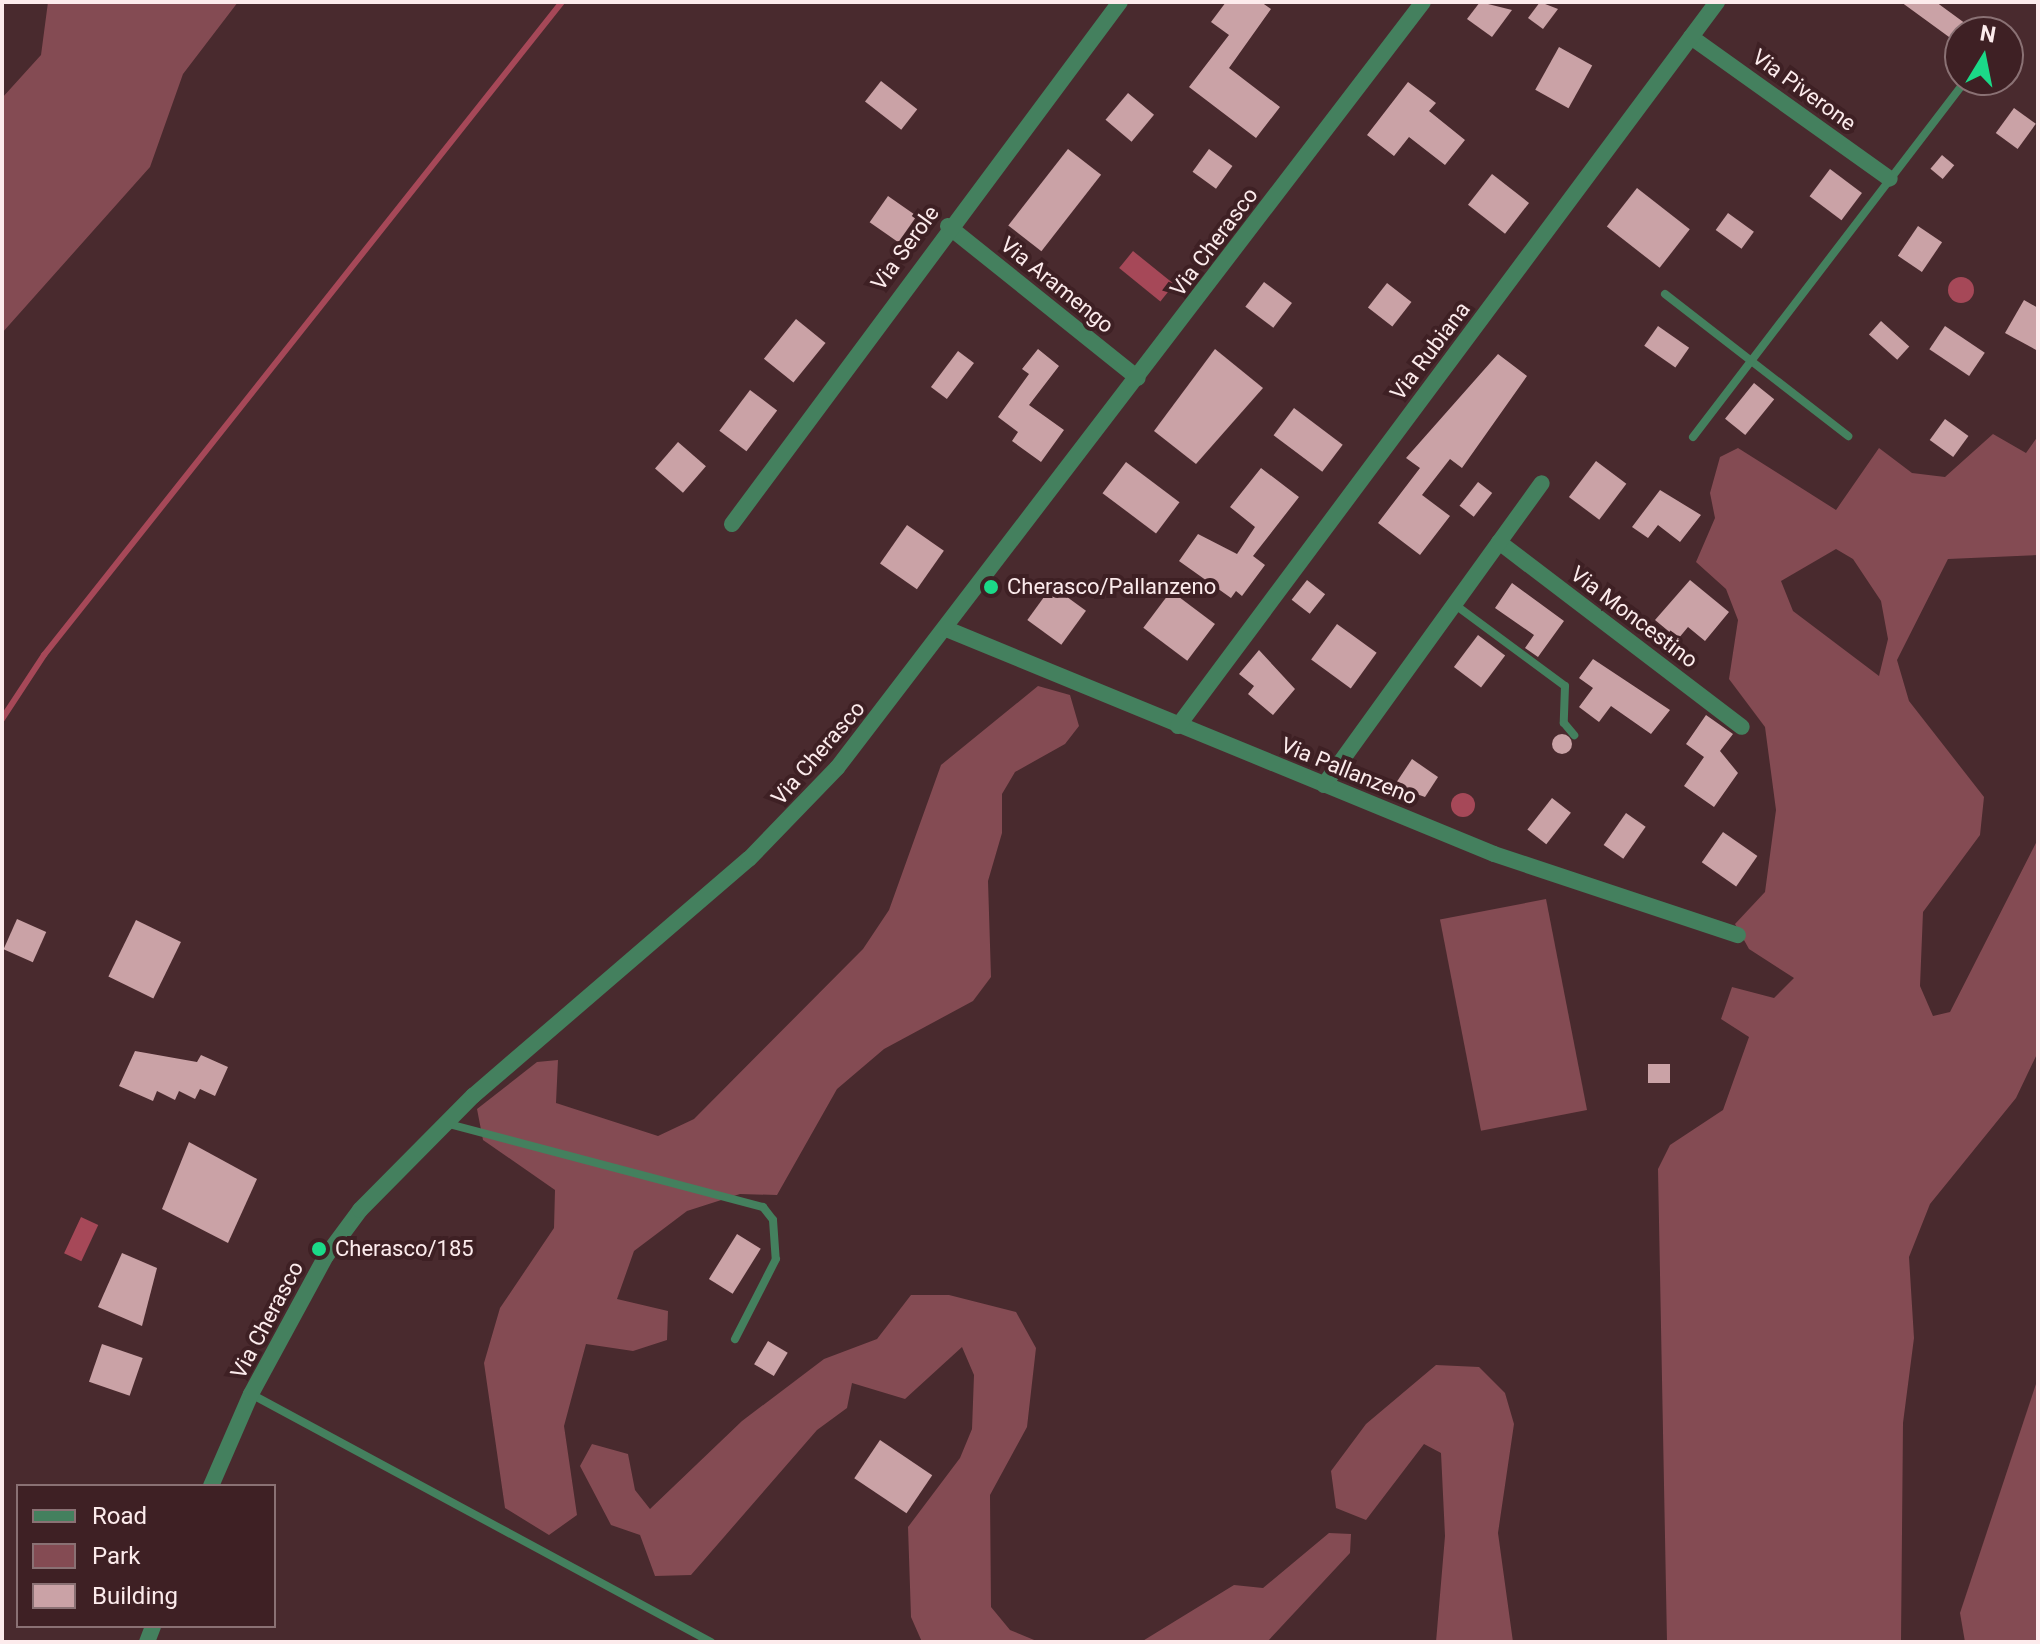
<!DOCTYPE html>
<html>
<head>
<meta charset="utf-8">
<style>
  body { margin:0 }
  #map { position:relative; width:2040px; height:1644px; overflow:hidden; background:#492a2e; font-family:Roboto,sans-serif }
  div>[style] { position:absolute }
  .green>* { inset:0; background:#844b53; transform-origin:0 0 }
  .water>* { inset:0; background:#a64858; transform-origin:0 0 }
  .round { border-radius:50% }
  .stream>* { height:6px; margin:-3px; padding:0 3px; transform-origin:3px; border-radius:3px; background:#a64858 }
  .building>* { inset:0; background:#caa2a6; transform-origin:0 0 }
  .service>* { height:8px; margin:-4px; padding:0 4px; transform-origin:4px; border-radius:4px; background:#44805e }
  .minor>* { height:16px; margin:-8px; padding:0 8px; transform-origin:8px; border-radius:8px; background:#44805e }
  .dots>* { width:22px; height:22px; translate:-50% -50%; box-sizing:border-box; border:4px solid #3e2024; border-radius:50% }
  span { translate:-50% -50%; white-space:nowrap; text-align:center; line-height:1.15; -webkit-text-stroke:8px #3e2024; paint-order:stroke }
  .street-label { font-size:22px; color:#fcebec }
  .poi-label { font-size:22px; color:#fcebec }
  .left { translate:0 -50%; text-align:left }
  .frame { position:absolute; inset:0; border:4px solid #fcebec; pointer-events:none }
  .legend { position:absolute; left:16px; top:1484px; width:260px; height:144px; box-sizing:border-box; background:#3e2024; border:2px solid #8a7174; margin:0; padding:10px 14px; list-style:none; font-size:24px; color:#fcebec }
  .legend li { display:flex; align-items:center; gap:16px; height:40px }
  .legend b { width:40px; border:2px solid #8a7174 }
  .north { position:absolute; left:1944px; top:16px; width:80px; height:80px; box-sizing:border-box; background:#3e2024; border:2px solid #8a7174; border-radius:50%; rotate:10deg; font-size:22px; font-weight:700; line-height:32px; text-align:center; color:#fcebec }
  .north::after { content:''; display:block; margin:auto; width:28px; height:36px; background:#1bd988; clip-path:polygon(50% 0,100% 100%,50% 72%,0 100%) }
</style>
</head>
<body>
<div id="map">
  <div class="green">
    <div style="clip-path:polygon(48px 2px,238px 2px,183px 74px,150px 167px,2px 333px,2px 98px,41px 55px)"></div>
    <div style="clip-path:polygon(evenodd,1993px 434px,2026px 453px,2038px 436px,2038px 555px,1948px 559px,1897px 660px,1909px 701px,1984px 797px,1980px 835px,1923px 912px,1920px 986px,1933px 1016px,1950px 1012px,2038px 839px,2038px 1052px,2016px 1098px,1930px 1204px,1909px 1257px,1914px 1338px,1903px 1423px,1901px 1642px,1667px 1642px,1658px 1169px,1670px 1145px,1723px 1110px,1749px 1037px,1721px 1019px,1732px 987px,1774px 998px,1794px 978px,1749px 949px,1735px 924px,1765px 892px,1776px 810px,1765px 727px,1729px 679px,1738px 620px,1726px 589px,1696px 562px,1715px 518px,1710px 493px,1720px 457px,1738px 448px,1836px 510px,1879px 448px,1912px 473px,1945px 477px,1993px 434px,1836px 549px,1853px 559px,1881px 601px,1888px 639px,1879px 676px,1793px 611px,1781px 581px,1836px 549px)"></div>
    <div style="clip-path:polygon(1038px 686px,1070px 695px,1079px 726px,1065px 744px,1015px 772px,1002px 794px,1002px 833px,988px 881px,991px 977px,973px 1001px,884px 1049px,837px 1089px,777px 1195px,740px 1194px,687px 1211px,634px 1251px,617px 1299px,668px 1311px,667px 1340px,633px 1351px,586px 1344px,564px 1426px,577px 1515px,549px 1535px,505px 1508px,484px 1363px,500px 1308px,554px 1228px,555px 1190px,483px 1140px,477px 1109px,537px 1062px,558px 1060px,556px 1103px,658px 1136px,694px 1119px,863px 949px,889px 910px,941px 765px)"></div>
    <div style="left:1546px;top:899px;width:215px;height:108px;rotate:79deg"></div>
    <div style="clip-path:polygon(911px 1295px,949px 1295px,1016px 1312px,1036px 1348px,1027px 1427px,990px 1495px,991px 1607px,1010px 1630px,1039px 1642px,922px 1642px,911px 1617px,908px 1527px,960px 1458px,972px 1429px,974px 1375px,962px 1347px,905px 1399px,852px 1383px,847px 1408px,817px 1430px,691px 1575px,655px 1576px,640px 1535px,611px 1525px,580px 1466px,592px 1444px,628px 1454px,635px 1490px,650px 1509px,742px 1421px,824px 1359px,877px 1339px)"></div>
    <div style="clip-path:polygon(1436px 1365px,1479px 1367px,1505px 1393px,1514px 1424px,1498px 1533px,1513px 1642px,1436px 1642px,1445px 1536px,1441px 1453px,1424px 1444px,1366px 1520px,1336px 1508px,1331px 1471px,1366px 1424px)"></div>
    <div style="clip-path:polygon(2038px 1378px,2038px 1642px,1965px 1642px,1960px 1613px)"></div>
    <div style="clip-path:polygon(1329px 1533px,1351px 1534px,1350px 1553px,1267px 1642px,1141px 1642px,1234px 1585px,1263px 1588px)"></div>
  </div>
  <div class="water">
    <div style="left:1133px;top:251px;width:53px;height:22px;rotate:39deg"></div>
    <div class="round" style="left:1948px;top:277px;width:26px;height:26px"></div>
    <div class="round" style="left:1451px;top:793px;width:24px;height:24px"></div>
    <div style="left:81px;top:1217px;width:19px;height:40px;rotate:25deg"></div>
  </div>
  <div class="stream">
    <div style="left:2px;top:719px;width:77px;rotate:-56.7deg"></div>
    <div style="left:44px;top:655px;width:834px;rotate:-51.58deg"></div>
  </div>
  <div class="building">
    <div style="clip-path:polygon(1226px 2px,1261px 2px,1271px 9px,1229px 68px,1280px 107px,1256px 138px,1189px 87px,1229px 35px,1211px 22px)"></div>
    <div style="clip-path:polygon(1480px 2px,1512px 10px,1492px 37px,1467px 19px)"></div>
    <div style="clip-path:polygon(1540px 2px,1558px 9px,1543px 29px,1528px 18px)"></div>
    <div style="clip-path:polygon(1901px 2px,1936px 2px,1977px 32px,1960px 32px,1960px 45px)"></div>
    <div style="left:1559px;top:47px;width:38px;height:49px;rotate:29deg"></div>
    <div style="left:881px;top:81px;width:46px;height:26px;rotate:38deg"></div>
    <div style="clip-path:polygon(1408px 82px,1436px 103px,1429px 111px,1465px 140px,1445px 165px,1409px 137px,1394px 156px,1367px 135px)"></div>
    <div style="left:1128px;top:93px;width:34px;height:35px;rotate:40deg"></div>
    <div style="left:2014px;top:108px;width:27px;height:31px;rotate:36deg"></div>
    <div style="left:1068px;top:149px;width:42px;height:97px;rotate:38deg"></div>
    <div style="left:1209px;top:149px;width:29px;height:28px;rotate:36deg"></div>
    <div style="left:1942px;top:155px;width:16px;height:18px;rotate:40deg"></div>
    <div style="left:1830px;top:169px;width:40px;height:34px;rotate:37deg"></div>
    <div style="left:1492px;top:174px;width:47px;height:39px;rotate:38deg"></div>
    <div style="left:1637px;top:188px;width:67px;height:49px;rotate:38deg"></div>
    <div style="left:888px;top:196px;width:35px;height:32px;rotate:35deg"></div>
    <div style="left:1728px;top:213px;width:32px;height:21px;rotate:36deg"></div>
    <div style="left:1918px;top:226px;width:29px;height:36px;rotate:34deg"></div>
    <div style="left:1264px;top:282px;width:35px;height:31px;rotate:37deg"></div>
    <div style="left:1387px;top:283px;width:31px;height:31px;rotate:38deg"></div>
    <div style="clip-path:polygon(2024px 300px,2038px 308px,2038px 351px,2005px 333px)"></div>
    <div style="left:796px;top:319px;width:38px;height:51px;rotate:39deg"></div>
    <div style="left:1881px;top:321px;width:38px;height:18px;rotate:42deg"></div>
    <div style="left:1658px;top:326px;width:38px;height:24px;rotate:35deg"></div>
    <div style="left:1945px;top:326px;width:48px;height:28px;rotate:34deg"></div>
    <div style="clip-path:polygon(1038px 349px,1059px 366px,1029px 405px,1064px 430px,1041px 462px,1012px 441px,1018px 432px,998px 417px,1029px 374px,1022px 369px)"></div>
    <div style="clip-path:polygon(1215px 349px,1263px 388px,1196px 464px,1154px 431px)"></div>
    <div style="left:958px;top:351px;width:20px;height:45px;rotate:37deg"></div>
    <div style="clip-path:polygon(1498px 354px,1527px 376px,1462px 468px,1450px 459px,1422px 495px,1450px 516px,1420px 555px,1378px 523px,1420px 468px,1406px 458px)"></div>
    <div style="left:1754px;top:383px;width:26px;height:46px;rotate:39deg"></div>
    <div style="left:750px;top:390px;width:34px;height:51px;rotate:37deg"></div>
    <div style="left:1294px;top:408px;width:61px;height:34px;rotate:37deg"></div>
    <div style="left:1945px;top:419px;width:29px;height:26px;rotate:36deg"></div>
    <div style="left:678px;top:442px;width:37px;height:35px;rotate:41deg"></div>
    <div style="left:1596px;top:461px;width:38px;height:45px;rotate:37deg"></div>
    <div style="left:1126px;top:462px;width:67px;height:39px;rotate:37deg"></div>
    <div style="clip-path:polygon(1261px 468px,1299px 497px,1253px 556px,1265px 565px,1242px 596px,1236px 591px,1231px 598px,1179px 561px,1198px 534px,1237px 554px,1255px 527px,1230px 507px)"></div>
    <div style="left:1478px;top:482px;width:18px;height:30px;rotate:38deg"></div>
    <div style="clip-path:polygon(1660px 490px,1701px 515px,1680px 542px,1658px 525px,1648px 538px,1632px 527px)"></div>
    <div style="left:907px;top:525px;width:45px;height:47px;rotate:35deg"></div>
    <div style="left:1307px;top:580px;width:23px;height:25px;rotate:38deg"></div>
    <div style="clip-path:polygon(1690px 580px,1729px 612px,1705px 641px,1688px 627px,1678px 639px,1655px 620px)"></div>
    <div style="clip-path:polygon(1512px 583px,1564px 621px,1538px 657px,1525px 648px,1534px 635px,1495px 608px)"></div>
    <div style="left:1052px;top:586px;width:42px;height:42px;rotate:36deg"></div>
    <div style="left:1171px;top:591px;width:55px;height:46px;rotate:37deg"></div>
    <div style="left:1337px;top:624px;width:49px;height:44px;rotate:36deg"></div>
    <div style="left:1478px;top:635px;width:34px;height:40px;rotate:37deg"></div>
    <div style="clip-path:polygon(1259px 650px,1295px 689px,1273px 715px,1248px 694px,1254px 686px,1239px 674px)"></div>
    <div style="clip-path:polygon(1593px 659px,1670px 710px,1651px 734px,1611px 706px,1599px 722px,1579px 707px,1593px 688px,1579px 678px)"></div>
    <div style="clip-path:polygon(1706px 715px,1733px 734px,1720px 751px,1738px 773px,1714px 807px,1684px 786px,1704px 757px,1686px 744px)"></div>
    <div class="round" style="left:1552px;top:734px;width:20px;height:20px"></div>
    <div style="clip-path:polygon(1412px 759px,1438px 777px,1425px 797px,1394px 786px)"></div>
    <div style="left:1552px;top:798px;width:24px;height:40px;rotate:38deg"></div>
    <div style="left:1626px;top:813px;width:24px;height:39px;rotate:35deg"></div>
    <div style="left:1723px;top:832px;width:42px;height:37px;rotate:35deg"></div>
    <div style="left:17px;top:919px;width:32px;height:33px;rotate:24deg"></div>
    <div style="left:136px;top:920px;width:50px;height:63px;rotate:26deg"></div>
    <div style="clip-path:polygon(135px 1051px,197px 1062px,201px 1055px,228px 1067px,215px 1096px,200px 1089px,195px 1099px,179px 1091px,175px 1100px,157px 1091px,153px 1101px,119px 1086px)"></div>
    <div style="left:1648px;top:1064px;width:22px;height:19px"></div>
    <div style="clip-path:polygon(189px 1142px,257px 1179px,228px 1243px,162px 1209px)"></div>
    <div style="left:737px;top:1234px;width:28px;height:53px;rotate:32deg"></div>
    <div style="clip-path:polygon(122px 1253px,157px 1268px,142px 1326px,98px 1307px)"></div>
    <div style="left:768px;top:1341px;width:23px;height:27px;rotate:31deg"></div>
    <div style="left:102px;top:1344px;width:43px;height:40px;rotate:19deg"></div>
    <div style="left:880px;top:1440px;width:63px;height:46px;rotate:34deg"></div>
  </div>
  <div class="service">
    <div style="left:1665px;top:294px;width:232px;rotate:37.8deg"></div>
    <div style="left:1693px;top:437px;width:449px;rotate:-52.6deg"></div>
    <div style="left:1454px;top:604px;width:138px;rotate:36.5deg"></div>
    <div style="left:1565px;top:686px;width:37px;rotate:92deg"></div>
    <div style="left:1564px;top:723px;width:16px;rotate:50deg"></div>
    <div style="left:445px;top:1123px;width:329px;rotate:14.8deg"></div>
    <div style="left:763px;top:1207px;width:16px;rotate:52deg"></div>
    <div style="left:773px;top:1220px;width:39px;rotate:86deg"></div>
    <div style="left:776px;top:1259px;width:90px;rotate:117.1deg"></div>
    <div style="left:251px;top:1394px;width:523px;rotate:28.33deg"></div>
  </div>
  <div class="minor">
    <div style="left:1691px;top:37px;width:244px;rotate:35.5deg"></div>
    <div style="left:948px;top:226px;width:243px;rotate:38.7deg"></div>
    <div style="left:732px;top:524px;width:650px;rotate:-53.38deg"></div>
    <div style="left:1499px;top:542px;width:305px;rotate:37.3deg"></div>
    <div style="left:949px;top:630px;width:589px;rotate:22.34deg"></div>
    <div style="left:1494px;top:854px;width:257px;rotate:18.4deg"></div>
    <div style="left:1178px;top:726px;width:903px;rotate:-53.33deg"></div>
    <div style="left:1324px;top:785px;width:372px;rotate:-54.2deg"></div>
    <div style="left:211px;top:1486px;width:100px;rotate:-66.5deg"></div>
    <div style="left:251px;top:1394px;width:157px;rotate:-61.5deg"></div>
    <div style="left:326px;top:1256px;width:57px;rotate:-53.5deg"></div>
    <div style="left:360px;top:1210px;width:161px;rotate:-45.3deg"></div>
    <div style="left:473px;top:1096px;width:364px;rotate:-40.7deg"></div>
    <div style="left:749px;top:859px;width:127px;rotate:-46deg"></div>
    <div style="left:837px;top:768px;width:964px;rotate:-52.58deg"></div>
    <div style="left:147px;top:1642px;width:17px;rotate:-69deg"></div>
  </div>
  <div class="dots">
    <div style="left:991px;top:587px;background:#1bd988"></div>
    <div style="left:319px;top:1249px;background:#1bd988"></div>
  </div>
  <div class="street-label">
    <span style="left:1804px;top:90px;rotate:36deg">Via Piverone</span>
    <span style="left:1214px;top:242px;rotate:-53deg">Via Cherasco</span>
    <span style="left:905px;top:248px;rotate:-54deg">Via Serole</span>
    <span style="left:1057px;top:285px;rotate:39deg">Via Aramengo</span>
    <span style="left:1430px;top:351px;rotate:-53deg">Via Rubiana</span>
    <span style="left:1634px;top:617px;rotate:37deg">Via Moncestino</span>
    <span style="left:818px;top:753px;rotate:-49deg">Via Cherasco</span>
    <span style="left:1349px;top:771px;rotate:22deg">Via Pallanzeno</span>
    <span style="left:267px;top:1320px;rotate:-62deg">Via Cherasco</span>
  </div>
  <div class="poi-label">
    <span class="left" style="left:1007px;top:587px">Cherasco/Pallanzeno</span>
    <span class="left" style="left:335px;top:1249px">Cherasco/185</span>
  </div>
  <div class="frame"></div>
  <ul class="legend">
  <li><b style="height:10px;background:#44805e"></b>Road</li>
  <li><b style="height:22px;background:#844b53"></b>Park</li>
  <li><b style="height:22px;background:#caa2a6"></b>Building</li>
  </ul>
  <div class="north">N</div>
</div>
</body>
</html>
